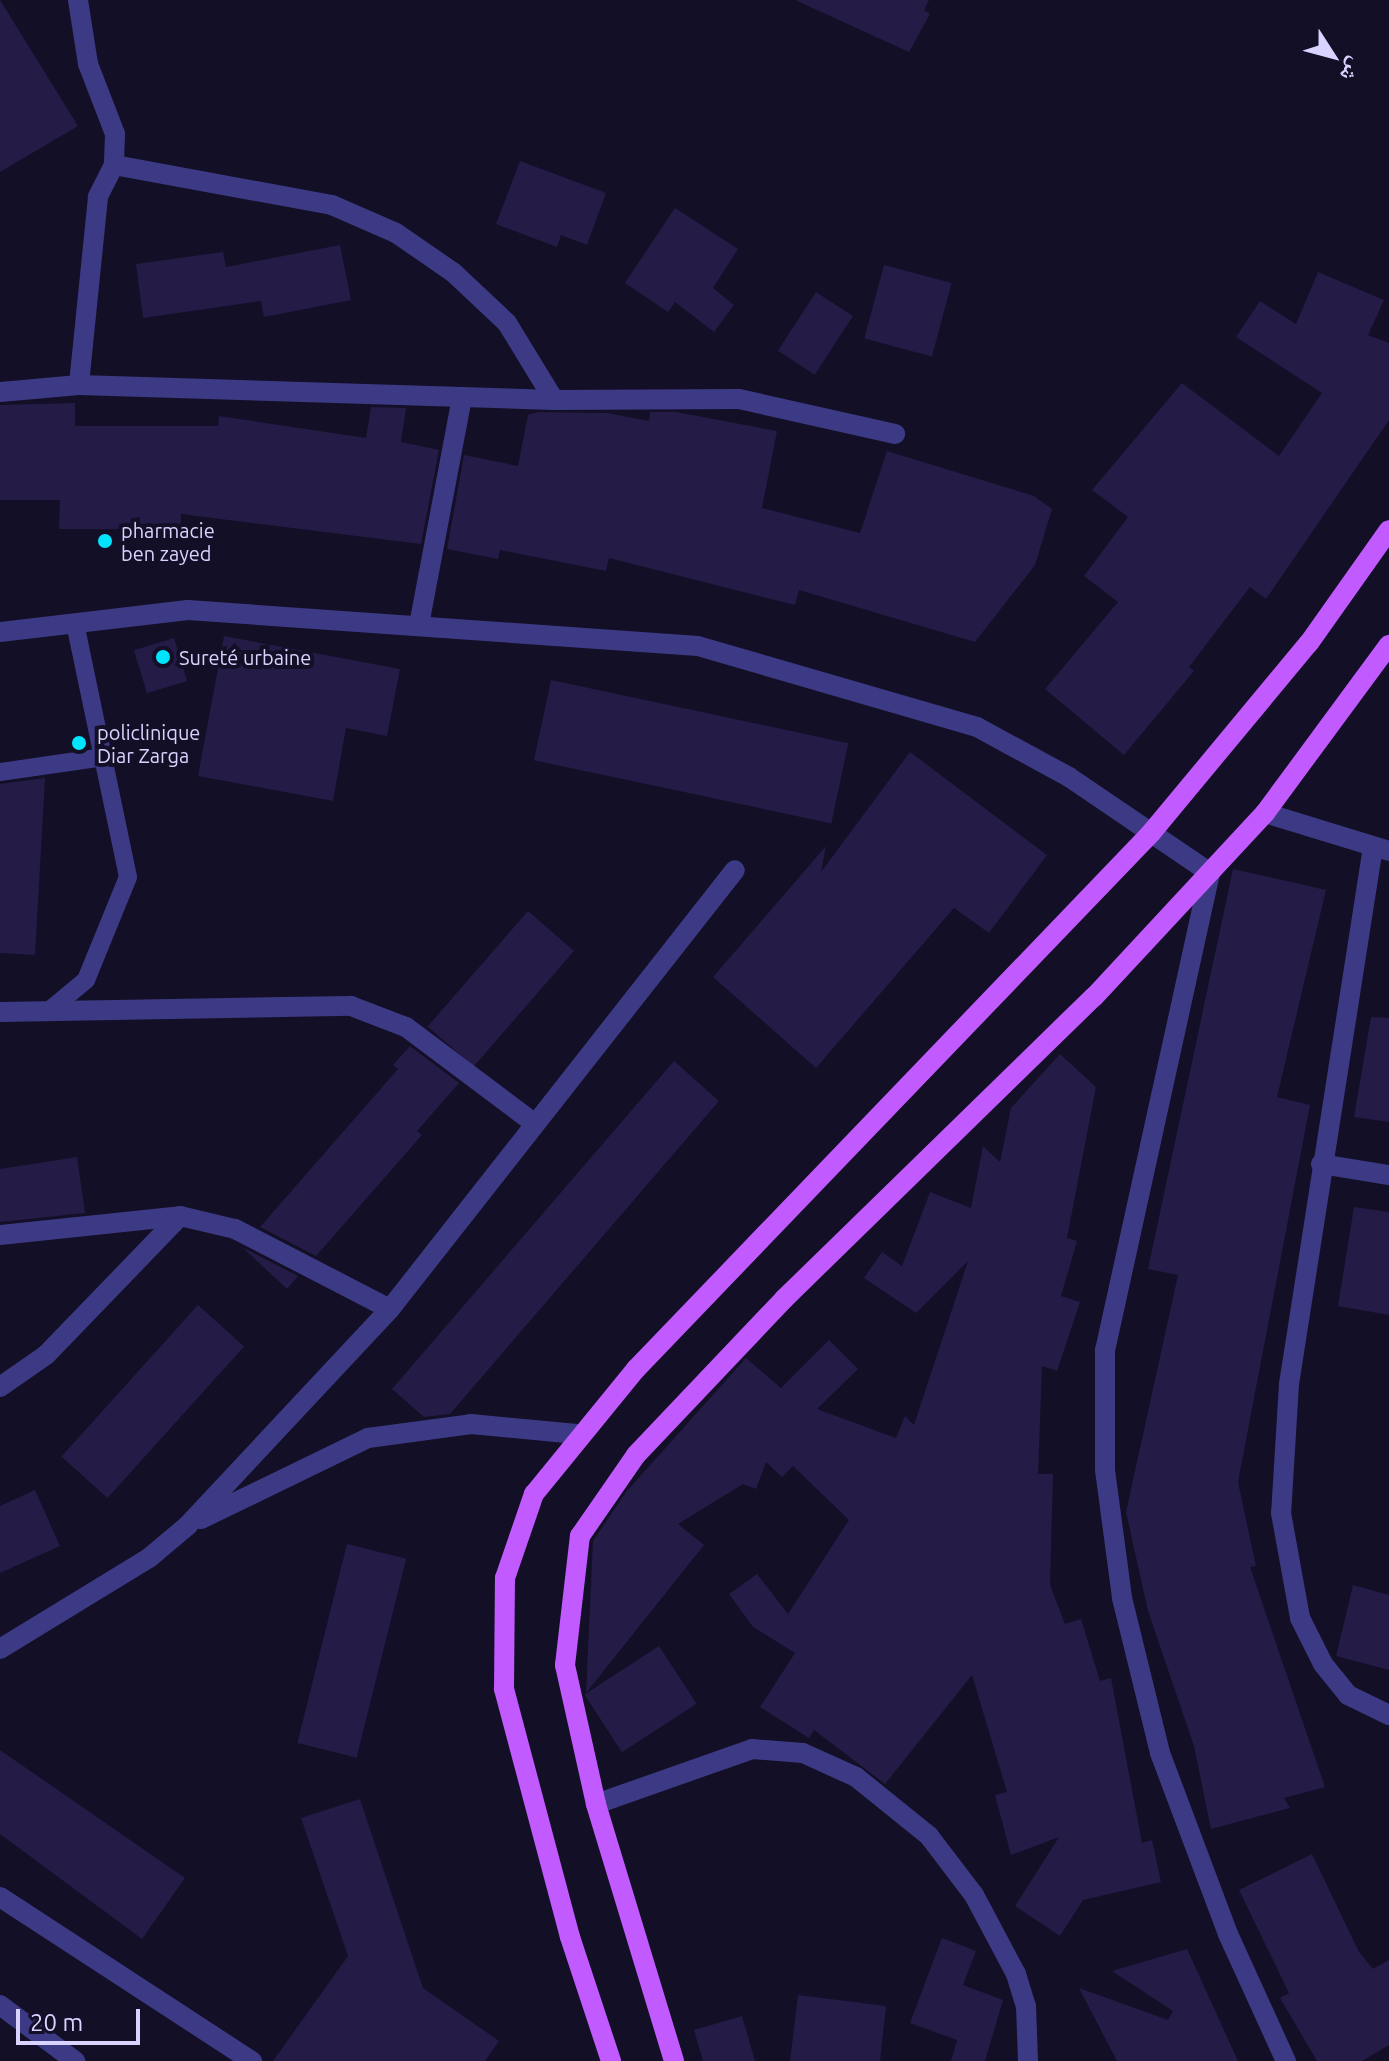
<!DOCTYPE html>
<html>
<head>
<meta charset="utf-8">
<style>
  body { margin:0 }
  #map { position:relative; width:1389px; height:2061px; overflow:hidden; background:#130f26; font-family:Ubuntu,"Noto Naskh Arabic",sans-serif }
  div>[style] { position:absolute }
  .building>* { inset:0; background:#241b47; transform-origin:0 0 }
  .lane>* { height:18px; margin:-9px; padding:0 9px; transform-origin:9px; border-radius:9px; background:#3d3a85 }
  .street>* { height:20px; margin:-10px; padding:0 10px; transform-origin:10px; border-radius:10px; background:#3d3a85 }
  .primary>* { height:20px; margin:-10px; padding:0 10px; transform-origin:10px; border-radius:10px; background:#c25bff }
  .dots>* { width:22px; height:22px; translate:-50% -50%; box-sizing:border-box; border:4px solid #130f26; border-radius:50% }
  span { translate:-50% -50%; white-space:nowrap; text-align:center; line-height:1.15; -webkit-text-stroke:8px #130f26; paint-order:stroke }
  .poi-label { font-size:20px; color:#d9d4ff }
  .left { translate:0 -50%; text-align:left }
  .north { position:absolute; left:1293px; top:16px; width:80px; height:80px; -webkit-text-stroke:6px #130f26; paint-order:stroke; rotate:126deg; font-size:22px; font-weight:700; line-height:32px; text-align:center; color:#d9d4ff }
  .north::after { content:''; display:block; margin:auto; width:28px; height:36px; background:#d9d4ff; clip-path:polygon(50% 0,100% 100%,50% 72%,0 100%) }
  .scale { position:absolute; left:16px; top:2009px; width:124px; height:36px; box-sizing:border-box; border:4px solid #d9d4ff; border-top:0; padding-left:10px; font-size:24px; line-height:28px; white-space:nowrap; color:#d9d4ff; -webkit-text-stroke:6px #130f26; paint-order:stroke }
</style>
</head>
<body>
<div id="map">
  <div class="building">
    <div style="clip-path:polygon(0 0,78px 126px,0 172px)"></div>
    <div style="clip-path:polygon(795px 0,929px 0,924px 10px,930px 14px,909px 52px)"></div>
    <div style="clip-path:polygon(520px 161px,606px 193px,587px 245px,561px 235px,557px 247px,496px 224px)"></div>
    <div style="clip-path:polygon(675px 208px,738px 249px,713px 288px,734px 305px,714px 332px,675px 302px,668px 312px,625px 283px)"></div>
    <div style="clip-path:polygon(340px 245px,351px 300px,264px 317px,261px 301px,143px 318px,136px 264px,223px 252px,226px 267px)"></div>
    <div style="left:884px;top:265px;width:70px;height:76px;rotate:15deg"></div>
    <div style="clip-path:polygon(1318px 272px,1384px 300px,1368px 335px,1389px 343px,1389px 420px,1266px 599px,1250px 587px,1189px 667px,1194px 671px,1124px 755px,1045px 689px,1118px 602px,1084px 576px,1128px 517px,1092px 490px,1182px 383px,1279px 456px,1322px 393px,1236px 337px,1260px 301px,1296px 324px)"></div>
    <div style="left:816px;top:292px;width:44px;height:70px;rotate:33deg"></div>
    <div style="clip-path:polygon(75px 403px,75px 426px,218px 426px,219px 416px,366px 438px,371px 407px,406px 408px,401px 442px,439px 450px,421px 544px,181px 514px,181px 529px,59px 529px,60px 500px,0 500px,0 405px)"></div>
    <div style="clip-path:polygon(538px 412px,607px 413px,649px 421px,650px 412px,676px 412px,777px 431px,762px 508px,860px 533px,887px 451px,1034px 496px,1052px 509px,1035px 565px,975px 642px,799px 590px,795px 605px,609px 558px,606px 571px,500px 550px,498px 559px,447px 549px,464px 455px,518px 466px,528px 415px)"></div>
    <div style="clip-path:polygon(224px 636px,400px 669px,387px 736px,346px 728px,333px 801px,198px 776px)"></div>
    <div style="left:174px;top:638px;width:45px;height:42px;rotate:73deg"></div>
    <div style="left:551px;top:680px;width:304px;height:82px;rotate:12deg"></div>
    <div style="clip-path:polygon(910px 752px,1047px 855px,989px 933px,954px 908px,816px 1068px,713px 977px,826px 846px,821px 872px)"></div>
    <div style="clip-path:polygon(45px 778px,35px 955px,0 953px,0 784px)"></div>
    <div style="clip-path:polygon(1233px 869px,1326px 890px,1277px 1097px,1310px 1105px,1238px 1482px,1256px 1566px,1250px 1567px,1325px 1787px,1284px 1798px,1290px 1808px,1211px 1829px,1194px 1746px,1148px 1611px,1126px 1512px,1178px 1275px,1148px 1269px)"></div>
    <div style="left:528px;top:911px;width:61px;height:153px;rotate:41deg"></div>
    <div style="clip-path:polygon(1371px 1017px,1389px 1018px,1389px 1122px,1354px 1117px)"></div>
    <div style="clip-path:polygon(410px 1046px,459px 1083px,417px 1131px,422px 1135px,316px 1256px,260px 1227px,398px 1069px,393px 1065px)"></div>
    <div style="clip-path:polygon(1060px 1054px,1096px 1087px,1067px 1238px,1077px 1241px,1061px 1296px,1080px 1302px,1057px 1371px,1042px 1366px,1038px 1474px,1053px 1474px,1050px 1585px,1065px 1624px,1081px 1619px,1100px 1681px,1111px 1678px,1142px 1843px,1152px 1840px,1161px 1882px,1083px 1900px,1060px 1936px,1015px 1906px,1059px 1837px,1011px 1855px,995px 1795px,1007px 1792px,972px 1675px,885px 1784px,814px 1730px,809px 1738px,760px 1707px,795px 1653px,753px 1627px,729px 1594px,757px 1574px,788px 1614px,849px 1520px,793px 1466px,782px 1477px,766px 1462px,756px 1489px,743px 1484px,678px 1524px,704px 1545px,586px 1693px,593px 1541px,626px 1492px,746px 1358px,781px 1388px,829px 1340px,858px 1369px,817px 1409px,896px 1438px,905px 1416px,914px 1425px,968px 1261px,916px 1313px,864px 1278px,882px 1252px,902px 1266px,930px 1192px,971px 1208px,983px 1146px,1000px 1162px,1011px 1108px)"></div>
    <div style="clip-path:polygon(674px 1061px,719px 1101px,450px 1414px,424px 1417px,392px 1389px)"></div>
    <div style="clip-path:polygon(77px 1157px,85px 1213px,0 1222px,0 1169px)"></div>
    <div style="clip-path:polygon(1354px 1207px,1389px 1212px,1389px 1315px,1338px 1306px)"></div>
    <div style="clip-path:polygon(242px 1247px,298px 1276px,287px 1289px)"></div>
    <div style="left:198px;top:1305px;width:62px;height:204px;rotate:42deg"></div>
    <div style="clip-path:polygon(35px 1490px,60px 1546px,0 1573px,0 1506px)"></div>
    <div style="left:347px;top:1544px;width:61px;height:205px;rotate:14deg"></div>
    <div style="clip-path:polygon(1353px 1585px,1389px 1595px,1389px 1670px,1336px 1656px)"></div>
    <div style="left:659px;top:1646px;width:69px;height:89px;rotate:57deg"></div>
    <div style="clip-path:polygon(0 1750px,185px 1878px,142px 1939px,0 1834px)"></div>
    <div style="clip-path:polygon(360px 1799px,423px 1988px,499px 2041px,485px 2061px,273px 2061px,348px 1956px,301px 1818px)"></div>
    <div style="clip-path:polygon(1312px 1854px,1359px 1952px,1373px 1969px,1389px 1960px,1389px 2045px,1362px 2061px,1317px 2061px,1280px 1998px,1289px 1993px,1239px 1890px)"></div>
    <div style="clip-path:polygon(942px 1938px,976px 1951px,963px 1985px,1003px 2000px,985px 2061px,951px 2061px,957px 2040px,910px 2023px)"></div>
    <div style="clip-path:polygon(1187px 1949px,1238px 2061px,1117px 2061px,1079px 1988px,1168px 2020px,1173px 2011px,1112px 1971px)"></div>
    <div style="clip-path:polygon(798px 1995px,886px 2006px,880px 2061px,790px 2061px)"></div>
    <div style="clip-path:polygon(742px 2016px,755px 2061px,703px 2061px,694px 2030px)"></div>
  </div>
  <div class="lane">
    <div style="left:0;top:772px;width:105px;rotate:-8.2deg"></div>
    <div style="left:50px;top:1010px;width:47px;rotate:-39.8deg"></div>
    <div style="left:86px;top:980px;width:111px;rotate:-67.8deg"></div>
    <div style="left:128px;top:877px;width:258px;rotate:-101.8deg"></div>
  </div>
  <div class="street">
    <div style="left:78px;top:0;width:65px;rotate:81.1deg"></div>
    <div style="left:88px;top:64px;width:75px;rotate:68.9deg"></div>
    <div style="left:115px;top:134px;width:31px;rotate:92deg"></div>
    <div style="left:114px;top:165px;width:36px;rotate:117deg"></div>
    <div style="left:98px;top:197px;width:189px;rotate:95.8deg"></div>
    <div style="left:0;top:392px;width:79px;rotate:-5.1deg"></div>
    <div style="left:79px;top:385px;width:475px;rotate:1.8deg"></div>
    <div style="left:554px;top:400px;width:90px;rotate:-121.4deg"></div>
    <div style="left:507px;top:323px;width:73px;rotate:-136.7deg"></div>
    <div style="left:454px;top:273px;width:70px;rotate:-145.4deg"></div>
    <div style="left:396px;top:233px;width:70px;rotate:-156.4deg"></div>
    <div style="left:332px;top:205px;width:222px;rotate:-169.6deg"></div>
    <div style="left:554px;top:400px;width:185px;rotate:-0.3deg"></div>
    <div style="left:739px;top:399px;width:160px;rotate:12.6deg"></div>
    <div style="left:419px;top:625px;width:232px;rotate:-79.3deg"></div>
    <div style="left:0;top:632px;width:189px;rotate:-6.7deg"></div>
    <div style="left:188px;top:610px;width:511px;rotate:4.04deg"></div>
    <div style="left:698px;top:646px;width:291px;rotate:16.2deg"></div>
    <div style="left:977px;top:727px;width:105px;rotate:28.5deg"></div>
    <div style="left:1069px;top:777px;width:171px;rotate:34.2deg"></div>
    <div style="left:1210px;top:873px;width:487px;rotate:102.4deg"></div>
    <div style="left:1105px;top:1349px;width:121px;rotate:90deg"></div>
    <div style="left:1105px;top:1470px;width:129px;rotate:82.4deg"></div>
    <div style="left:1122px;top:1598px;width:160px;rotate:76.2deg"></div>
    <div style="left:1160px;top:1753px;width:193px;rotate:69.4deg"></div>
    <div style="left:1228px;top:1934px;width:140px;rotate:65.5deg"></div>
    <div style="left:1265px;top:813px;width:130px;rotate:17deg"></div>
    <div style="left:1373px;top:847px;width:544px;rotate:98.89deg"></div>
    <div style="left:1289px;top:1384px;width:129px;rotate:93.5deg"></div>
    <div style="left:1281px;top:1513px;width:107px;rotate:79.7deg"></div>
    <div style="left:1300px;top:1618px;width:51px;rotate:63.4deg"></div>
    <div style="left:1323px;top:1664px;width:40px;rotate:51deg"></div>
    <div style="left:1348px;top:1695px;width:46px;rotate:26deg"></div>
    <div style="left:0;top:1012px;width:351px;rotate:-1deg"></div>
    <div style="left:351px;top:1006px;width:59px;rotate:20.9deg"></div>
    <div style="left:406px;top:1027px;width:161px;rotate:36.9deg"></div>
    <div style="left:1321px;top:1164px;width:69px;rotate:9.2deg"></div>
    <div style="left:0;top:1235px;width:181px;rotate:-6deg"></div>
    <div style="left:180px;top:1216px;width:57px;rotate:13.3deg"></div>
    <div style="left:235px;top:1229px;width:174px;rotate:27.3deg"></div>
    <div style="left:0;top:1387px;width:56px;rotate:-34.8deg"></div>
    <div style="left:46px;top:1355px;width:193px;rotate:-46deg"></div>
    <div style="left:201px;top:1519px;width:186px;rotate:-25.9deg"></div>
    <div style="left:368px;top:1438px;width:104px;rotate:-7.7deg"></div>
    <div style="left:471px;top:1424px;width:106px;rotate:5.4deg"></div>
    <div style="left:0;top:1649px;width:175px;rotate:-31.4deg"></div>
    <div style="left:149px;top:1558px;width:50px;rotate:-40.1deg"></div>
    <div style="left:187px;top:1526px;width:297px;rotate:-46.9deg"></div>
    <div style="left:390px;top:1309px;width:558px;rotate:-51.84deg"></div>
    <div style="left:596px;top:1804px;width:165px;rotate:-19.4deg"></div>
    <div style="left:752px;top:1749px;width:51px;rotate:4.5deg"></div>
    <div style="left:803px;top:1753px;width:58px;rotate:24.4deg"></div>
    <div style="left:856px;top:1777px;width:94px;rotate:38.9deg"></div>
    <div style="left:929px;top:1836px;width:74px;rotate:52.7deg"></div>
    <div style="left:974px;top:1895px;width:89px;rotate:62deg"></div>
    <div style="left:1016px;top:1974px;width:34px;rotate:73deg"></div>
    <div style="left:1026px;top:2006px;width:55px;rotate:87.9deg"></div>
    <div style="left:0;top:1897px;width:301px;rotate:33.1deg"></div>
    <div style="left:0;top:2005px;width:94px;rotate:36.7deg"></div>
  </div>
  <div class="primary">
    <div style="left:611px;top:2061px;width:131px;rotate:-108.3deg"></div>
    <div style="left:570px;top:1937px;width:257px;rotate:-104.9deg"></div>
    <div style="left:504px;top:1689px;width:111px;rotate:-89.5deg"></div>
    <div style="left:505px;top:1578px;width:89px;rotate:-71deg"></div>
    <div style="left:534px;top:1494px;width:161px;rotate:-50.8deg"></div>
    <div style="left:636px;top:1369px;width:743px;rotate:-46.14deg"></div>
    <div style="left:1151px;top:833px;width:247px;rotate:-50.3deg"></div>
    <div style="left:1309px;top:643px;width:138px;rotate:-54.7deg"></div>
    <div style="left:674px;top:2061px;width:269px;rotate:-106.9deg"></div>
    <div style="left:596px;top:1804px;width:142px;rotate:-102.6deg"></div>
    <div style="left:565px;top:1665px;width:130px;rotate:-83.4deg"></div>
    <div style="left:580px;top:1536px;width:98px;rotate:-55.3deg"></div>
    <div style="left:636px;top:1455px;width:215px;rotate:-46.5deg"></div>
    <div style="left:784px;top:1299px;width:433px;rotate:-44.3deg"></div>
    <div style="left:1094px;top:997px;width:251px;rotate:-47.1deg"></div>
    <div style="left:1265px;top:813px;width:209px;rotate:-53.6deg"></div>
  </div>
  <div class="dots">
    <div style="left:105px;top:541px;background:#00e5ff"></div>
    <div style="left:163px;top:657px;background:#00e5ff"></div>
    <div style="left:79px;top:743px;background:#00e5ff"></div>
  </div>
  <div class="poi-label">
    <span class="left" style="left:121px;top:542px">pharmacie<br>ben zayed</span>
    <span class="left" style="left:179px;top:657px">Sureté urbaine</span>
    <span class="left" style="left:97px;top:744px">policlinique<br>Diar Zarga</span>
  </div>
  <div class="north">ش</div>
  <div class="scale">20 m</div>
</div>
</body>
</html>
